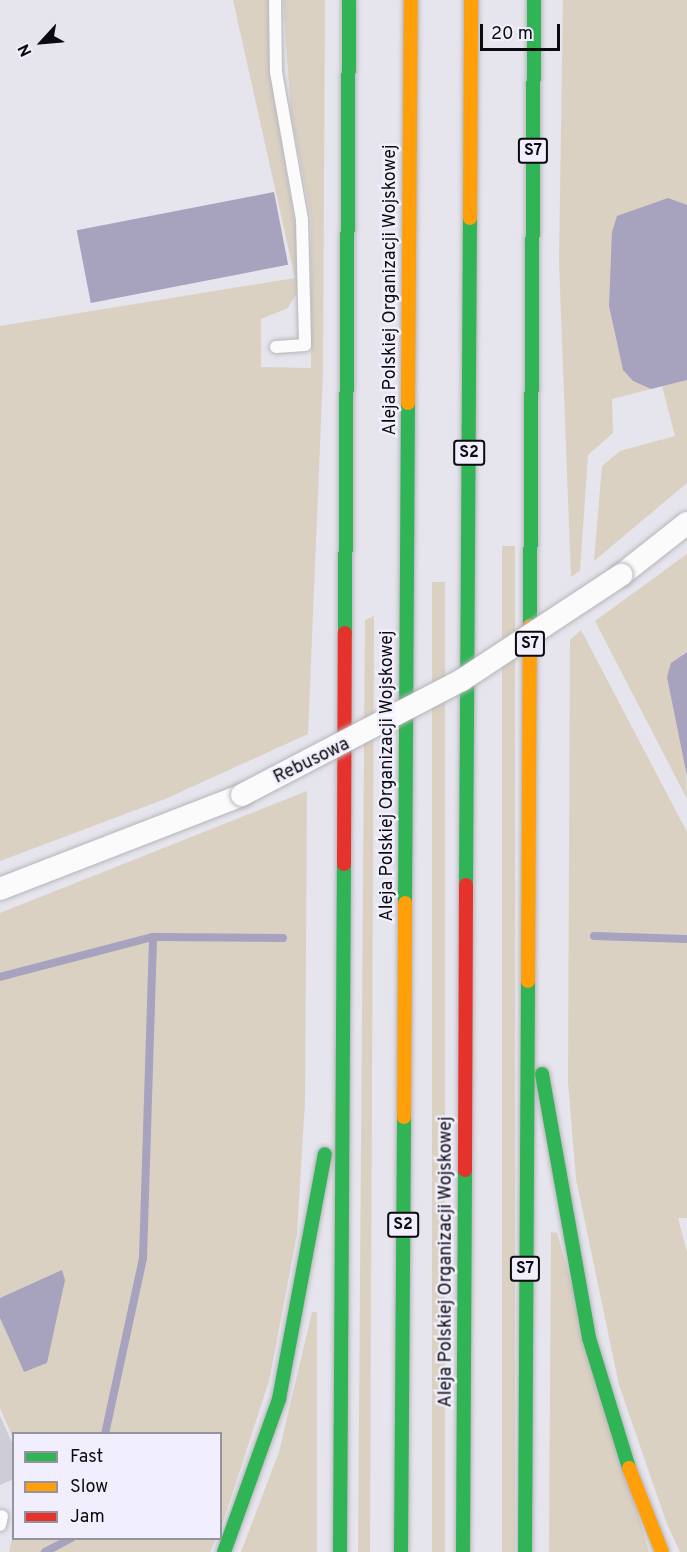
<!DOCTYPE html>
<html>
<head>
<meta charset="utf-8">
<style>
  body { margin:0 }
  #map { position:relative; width:687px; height:1552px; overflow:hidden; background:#e6e4ec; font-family:Overpass,sans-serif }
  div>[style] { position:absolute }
  .green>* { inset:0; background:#dad1c3; transform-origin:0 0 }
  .water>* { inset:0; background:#a7a2be; transform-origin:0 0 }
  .stream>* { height:8px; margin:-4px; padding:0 4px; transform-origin:4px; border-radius:4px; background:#a7a2be }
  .building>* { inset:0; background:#ceccd7 }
  .roads { filter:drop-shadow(0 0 2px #b6b5ba) drop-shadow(0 0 2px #b6b5ba) }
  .lane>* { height:12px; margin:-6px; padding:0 6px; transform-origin:6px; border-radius:6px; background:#fbfbfc }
  .street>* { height:22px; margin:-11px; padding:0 11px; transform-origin:11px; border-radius:11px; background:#fbfbfc }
  .fast>* { height:14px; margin:-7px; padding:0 7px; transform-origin:7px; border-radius:7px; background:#30b455 }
  .slow>* { height:14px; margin:-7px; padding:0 7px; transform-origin:7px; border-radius:7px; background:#ff9f0a }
  .jam>* { height:14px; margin:-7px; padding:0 7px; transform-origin:7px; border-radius:7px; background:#e5322d }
  .bridges { filter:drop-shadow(0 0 2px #b6b5ba) drop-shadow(0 0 2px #b6b5ba) }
  .street-bridge>* { height:22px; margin:-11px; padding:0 11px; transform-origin:11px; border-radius:11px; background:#fbfbfc }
  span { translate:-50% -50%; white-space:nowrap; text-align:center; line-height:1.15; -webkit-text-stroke:5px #f1eefd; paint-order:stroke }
  .shield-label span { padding:2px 4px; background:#f1eefd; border:2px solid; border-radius:4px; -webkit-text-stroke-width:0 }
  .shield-label { font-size:16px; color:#0b0b0f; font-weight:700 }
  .street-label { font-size:18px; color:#0b0b0f }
  .legend { position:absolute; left:12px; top:1432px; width:210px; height:108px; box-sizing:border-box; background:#f1eefd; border:2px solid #95939e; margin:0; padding:8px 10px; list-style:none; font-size:18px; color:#0b0b0f }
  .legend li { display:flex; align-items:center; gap:12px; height:30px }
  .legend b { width:30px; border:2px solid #95939e }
  .north { position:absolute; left:12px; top:12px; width:60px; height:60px; -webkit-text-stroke:4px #f1eefd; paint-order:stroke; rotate:244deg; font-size:16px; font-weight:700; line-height:24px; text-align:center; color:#0b0b0f }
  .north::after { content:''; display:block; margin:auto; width:21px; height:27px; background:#0b0b0f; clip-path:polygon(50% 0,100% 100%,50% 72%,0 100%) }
  .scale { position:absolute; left:480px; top:24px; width:80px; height:27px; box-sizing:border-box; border:3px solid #0b0b0f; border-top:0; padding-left:8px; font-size:18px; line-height:21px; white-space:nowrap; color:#0b0b0f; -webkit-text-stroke:4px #f1eefd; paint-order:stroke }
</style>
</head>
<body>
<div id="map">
  <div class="green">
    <div style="clip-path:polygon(233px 0,269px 0,269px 67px,297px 236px,298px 291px,288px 308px,261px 319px,261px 367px,311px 368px,311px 218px,291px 113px,283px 0,325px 0,323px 372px,308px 734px,165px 799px,0 861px,0 326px,295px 278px)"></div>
    <div style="clip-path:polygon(563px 0,687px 0,687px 205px,633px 381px,651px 389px,612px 399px,613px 433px,588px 455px,580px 571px,571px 577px,559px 262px)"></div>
    <div style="clip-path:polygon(687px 380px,687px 483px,594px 561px,602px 466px,620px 451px,675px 436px,662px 386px)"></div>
    <div style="left:515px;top:546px;width:1006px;height:13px;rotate:90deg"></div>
    <div style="clip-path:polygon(687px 554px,687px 652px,682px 654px,687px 799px,595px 621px)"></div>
    <div style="left:445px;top:582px;width:970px;height:13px;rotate:90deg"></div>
    <div style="clip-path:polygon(374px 616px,370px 1552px,358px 1552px,365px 620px)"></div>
    <div style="clip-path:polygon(581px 630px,687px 832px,687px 1218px,678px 1218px,687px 1252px,687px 1552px,680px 1552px,667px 1524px,619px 1385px,576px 1179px,568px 1082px,570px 640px)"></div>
    <div style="clip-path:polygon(307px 791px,305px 1101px,297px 1234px,269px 1381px,221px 1528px,220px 1434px,14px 1434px,13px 1438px,0 1408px,0 1318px,24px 1372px,62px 1271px,0 1298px,0 913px)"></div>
    <div style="clip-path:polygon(551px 1232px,557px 1233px,649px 1552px,549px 1552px)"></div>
    <div style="clip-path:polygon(312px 1312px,317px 1312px,317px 1552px,241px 1552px,279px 1452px)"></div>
    <div style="clip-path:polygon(13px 1534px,14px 1538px,216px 1539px,210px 1552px,9px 1552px)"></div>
  </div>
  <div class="water">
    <div style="left:274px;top:192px;width:74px;height:201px;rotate:79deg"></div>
    <div style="clip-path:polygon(668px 198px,687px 205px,687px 380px,651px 389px,633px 381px,623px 370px,609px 306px,612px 232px,617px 216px)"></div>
    <div style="clip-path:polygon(687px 652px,687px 776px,667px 677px,671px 663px)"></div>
    <div style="clip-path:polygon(62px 1270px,65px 1280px,47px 1363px,24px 1372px,0 1318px,0 1298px)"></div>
  </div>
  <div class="stream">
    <div style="left:594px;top:936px;width:93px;rotate:1.8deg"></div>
    <div style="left:0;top:977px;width:158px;rotate:-14.7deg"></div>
    <div style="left:153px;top:937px;width:130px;rotate:0.4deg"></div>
    <div style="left:105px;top:1434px;width:180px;rotate:-77.8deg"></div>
    <div style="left:143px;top:1258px;width:321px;rotate:-88.2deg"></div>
    <div style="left:45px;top:1552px;width:30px;rotate:-28deg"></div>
  </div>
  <div class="building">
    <div style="clip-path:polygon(0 1416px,14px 1447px,14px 1479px,0 1485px)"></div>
  </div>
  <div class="roads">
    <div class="lane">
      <div style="left:275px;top:0;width:72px;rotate:89.2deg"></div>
      <div style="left:276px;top:72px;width:150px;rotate:80deg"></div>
      <div style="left:302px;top:220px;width:125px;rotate:88.6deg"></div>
      <div style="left:305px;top:345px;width:29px;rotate:176deg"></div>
      <div style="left:0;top:1525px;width:9px;rotate:-77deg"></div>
    </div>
    <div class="street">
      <div style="left:621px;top:575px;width:84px;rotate:-38.2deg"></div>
      <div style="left:0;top:889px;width:260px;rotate:-21.2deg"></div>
    </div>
    <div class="fast">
      <div style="left:530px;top:626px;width:626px;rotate:-89.63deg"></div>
      <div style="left:345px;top:633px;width:633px;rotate:-89.64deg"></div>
      <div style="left:466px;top:885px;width:667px;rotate:-89.66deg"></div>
      <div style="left:405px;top:903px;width:500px;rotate:-89.66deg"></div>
      <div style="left:542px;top:1074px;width:268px;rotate:79.9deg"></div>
      <div style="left:589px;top:1338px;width:136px;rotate:72.9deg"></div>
      <div style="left:224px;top:1552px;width:163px;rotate:-70.2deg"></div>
      <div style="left:279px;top:1399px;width:249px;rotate:-79.4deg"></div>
      <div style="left:340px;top:1552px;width:688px;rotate:-89.67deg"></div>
      <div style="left:401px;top:1552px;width:435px;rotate:-89.6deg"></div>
      <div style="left:463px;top:1552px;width:382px;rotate:-89.7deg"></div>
      <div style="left:525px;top:1552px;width:571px;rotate:-89.7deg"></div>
    </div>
    <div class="slow">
      <div style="left:470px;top:218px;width:218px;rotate:-89.7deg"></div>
      <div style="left:408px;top:403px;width:403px;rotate:-89.6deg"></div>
      <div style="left:528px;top:981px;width:355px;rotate:-89.7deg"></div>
      <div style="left:404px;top:1117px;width:214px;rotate:-89.7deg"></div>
      <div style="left:629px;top:1468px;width:90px;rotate:68.6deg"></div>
    </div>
    <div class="jam">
      <div style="left:344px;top:864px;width:231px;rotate:-89.8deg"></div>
      <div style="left:465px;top:1170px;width:285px;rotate:-89.8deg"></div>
    </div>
  </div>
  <div class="bridges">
    <div class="street-bridge">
      <div style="left:242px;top:795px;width:248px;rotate:-27.6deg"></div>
      <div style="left:462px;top:680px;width:191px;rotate:-33.4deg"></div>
    </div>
  </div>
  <div class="shield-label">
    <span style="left:533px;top:151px">S7</span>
    <span style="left:469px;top:453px">S2</span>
    <span style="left:530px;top:644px">S7</span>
    <span style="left:403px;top:1225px">S2</span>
    <span style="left:525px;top:1269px">S7</span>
  </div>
  <div class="street-label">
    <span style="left:391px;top:290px;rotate:-90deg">Aleja Polskiej Organizacji Wojskowej</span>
    <span style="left:312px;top:762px;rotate:-26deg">Rebusowa</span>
    <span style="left:388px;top:776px;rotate:-90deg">Aleja Polskiej Organizacji Wojskowej</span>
    <span style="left:447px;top:1262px;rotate:-90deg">Aleja Polskiej Organizacji Wojskowej</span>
  </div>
  <ul class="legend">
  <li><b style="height:8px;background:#30b455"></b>Fast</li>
  <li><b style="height:8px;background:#ff9f0a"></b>Slow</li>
  <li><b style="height:8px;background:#e5322d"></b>Jam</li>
  </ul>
  <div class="north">N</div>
  <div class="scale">20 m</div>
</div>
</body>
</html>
